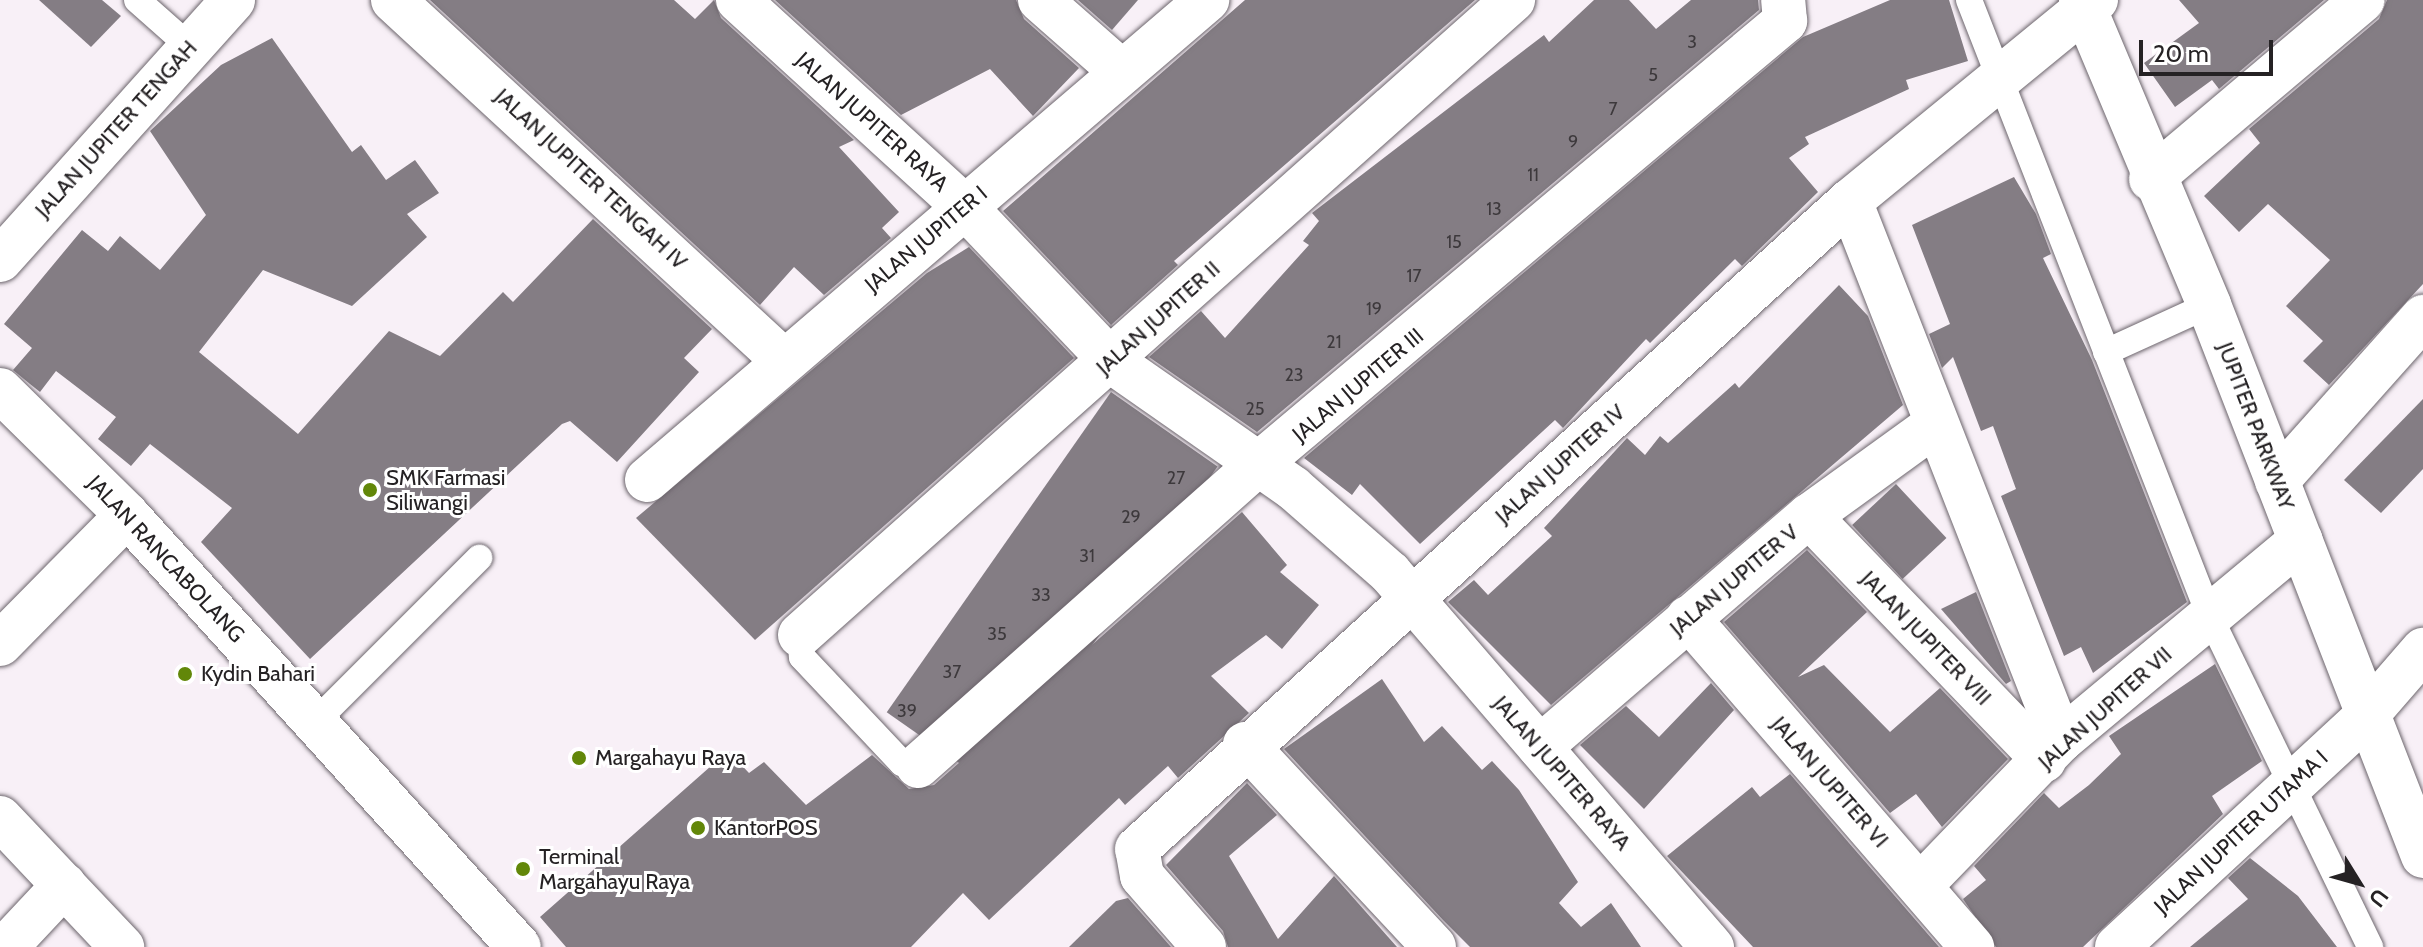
<!DOCTYPE html>
<html>
<head>
<meta charset="utf-8">
<style>
  body { margin:0 }
  #map { position:relative; width:2423px; height:947px; overflow:hidden; background:#f8f0f7; font-family:Cabin,sans-serif }
  div>[style] { position:absolute }
  .building>* { inset:0; background:#847d84; transform-origin:0 0 }
  .roads { filter:drop-shadow(0 0 2px #6c656c) drop-shadow(0 0 2px #6c656c) }
  .lane>* { height:26px; margin:-13px; padding:0 13px; transform-origin:13px; border-radius:13px; background:#fff }
  .street>* { height:44px; margin:-22px; padding:0 22px; transform-origin:22px; border-radius:22px; background:#fff }
  .secondary>* { height:44px; margin:-22px; padding:0 22px; transform-origin:22px; border-radius:22px; background:#fff }
  .dots>* { width:22px; height:22px; translate:-50% -50%; box-sizing:border-box; border:4px solid #fff; border-radius:50% }
  span { translate:-50% -50%; white-space:nowrap; text-align:center; line-height:1.15; -webkit-text-stroke:6px #fff; paint-order:stroke }
  .number-label { font-size:18px; color:#3d393c }
  .number-label span { -webkit-text-stroke-width:0 }
  .street-label { font-size:22px; color:#252224 }
  .poi-label { font-size:22px; color:#252224 }
  .left { translate:0 -50%; text-align:left }
  .north { position:absolute; left:2319px; top:843px; width:80px; height:80px; -webkit-text-stroke:6px #fff; paint-order:stroke; rotate:127deg; font-size:22px; font-weight:700; line-height:32px; text-align:center; color:#252224 }
  .north::after { content:''; display:block; margin:auto; width:28px; height:36px; background:#252224; clip-path:polygon(50% 0,100% 100%,50% 72%,0 100%) }
  .scale { position:absolute; left:2139px; top:40px; width:134px; height:36px; box-sizing:border-box; border:4px solid #252224; border-top:0; padding-left:10px; font-size:24px; line-height:28px; white-space:nowrap; color:#252224; -webkit-text-stroke:6px #fff; paint-order:stroke }
</style>
</head>
<body>
<div id="map">
  <div class="building">
    <div style="clip-path:polygon(39px 0,102px 0,121px 16px,91px 47px)"></div>
    <div style="clip-path:polygon(430px 0,674px 0,695px 19px,714px 0,721px 18px,854px 140px,839px 147px,899px 212px,882px 228px,891px 238px,824px 295px,794px 267px,760px 305px)"></div>
    <div style="clip-path:polygon(775px 0,1016px 0,1024px 19px,1079px 68px,1033px 116px,990px 69px,901px 115px)"></div>
    <div style="clip-path:polygon(1078px 0,1138px 0,1112px 30px)"></div>
    <div style="clip-path:polygon(1245px 0,1475px 0,1174px 261px,1178px 265px,1111px 325px,1003px 211px)"></div>
    <div style="clip-path:polygon(1594px 0,1629px 0,1656px 29px,1691px 0,1758px 0,1759px 10px,1257px 432px,1149px 357px,1201px 311px,1225px 338px,1309px 245px,1303px 241px,1319px 221px,1312px 213px,1544px 35px,1549px 42px)"></div>
    <div style="clip-path:polygon(1890px 0,1949px 0,1968px 61px,1906px 80px,1909px 89px,1805px 137px,1809px 144px,1789px 158px,1818px 192px,1742px 266px,1735px 259px,1650px 343px,1646px 339px,1563px 428px,1555px 420px,1420px 544px,1360px 484px,1352px 495px,1304px 458px,1803px 37px)"></div>
    <div style="clip-path:polygon(2179px 0,2324px 0,2219px 89px,2212px 80px,2175px 107px,2144px 63px,2199px 23px)"></div>
    <div style="clip-path:polygon(2387px 0,2423px 0,2423px 284px,2329px 385px,2303px 361px,2323px 341px,2286px 306px,2330px 260px,2268px 204px,2239px 232px,2204px 196px,2260px 143px,2249px 129px,2379px 19px)"></div>
    <div style="clip-path:polygon(272px 38px,352px 152px,361px 145px,386px 180px,415px 160px,439px 193px,407px 214px,427px 237px,352px 306px,263px 270px,199px 352px,298px 434px,389px 331px,440px 356px,503px 292px,513px 302px,593px 219px,712px 329px,684px 358px,699px 372px,617px 462px,570px 421px,562px 424px,310px 659px,201px 542px,232px 508px,150px 444px,131px 466px,98px 439px,116px 417px,56px 371px,40px 392px,30px 384px,13px 370px,32px 348px,4px 324px,82px 230px,108px 251px,120px 236px,160px 270px,206px 215px,150px 131px,221px 65px)"></div>
    <div style="clip-path:polygon(2014px 177px,2036px 214px,2051px 254px,2043px 258px,2092px 360px,2187px 602px,2093px 673px,2081px 647px,2064px 656px,2001px 496px,2016px 489px,1993px 426px,1981px 431px,1953px 357px,1942px 368px,1929px 334px,1950px 324px,1912px 225px)"></div>
    <div style="clip-path:polygon(969px 247px,1074px 358px,755px 640px,636px 518px,927px 273px)"></div>
    <div style="clip-path:polygon(1839px 285px,1868px 316px,1903px 405px,1551px 705px,1448px 602px,1474px 580px,1488px 595px,1552px 536px,1544px 528px,1627px 438px,1645px 455px,1660px 436px,1668px 443px,1735px 383px,1739px 388px)"></div>
    <div style="left:1111px;top:392px;width:130px;height:391px;rotate:35deg"></div>
    <div style="clip-path:polygon(2423px 399px,2423px 469px,2381px 513px,2344px 480px)"></div>
    <div style="left:1896px;top:484px;width:74px;height:60px;rotate:47deg"></div>
    <div style="clip-path:polygon(1242px 512px,1287px 565px,1280px 572px,1319px 605px,1282px 649px,1266px 635px,1211px 676px,1249px 713px,1178px 778px,1168px 766px,1125px 805px,1119px 798px,989px 920px,963px 893px,911px 947px,566px 947px,540px 917px,728px 751px,749px 773px,764px 762px,806px 805px,872px 755px,909px 789px,934px 785px)"></div>
    <div style="clip-path:polygon(1807px 550px,1867px 612px,1798px 677px,1824px 665px,1890px 732px,1940px 688px,2008px 759px,1942px 827px,1916px 794px,1890px 813px,1724px 622px)"></div>
    <div style="clip-path:polygon(1976px 592px,2011px 681px,2006px 684px,1941px 609px)"></div>
    <div style="clip-path:polygon(2215px 664px,2262px 761px,2212px 796px,2223px 814px,2083px 947px,1996px 947px,1963px 899px,1986px 880px,1974px 866px,2044px 793px,2059px 808px,2089px 785px,2121px 754px,2109px 736px)"></div>
    <div style="clip-path:polygon(1382px 679px,1424px 742px,1442px 726px,1482px 770px,1492px 761px,1519px 790px,1578px 882px,1559px 903px,1581px 927px,1611px 903px,1641px 947px,1470px 947px,1443px 920px,1284px 749px)"></div>
    <div style="clip-path:polygon(1711px 683px,1734px 710px,1644px 809px,1580px 745px,1626px 706px,1659px 737px)"></div>
    <div style="clip-path:polygon(1790px 774px,1849px 843px,1939px 947px,1753px 947px,1667px 856px,1752px 787px,1760px 797px)"></div>
    <div style="clip-path:polygon(1247px 783px,1277px 815px,1229px 856px,1278px 939px,1334px 876px,1397px 947px,1228px 947px,1223px 931px,1166px 865px)"></div>
    <div style="clip-path:polygon(2250px 858px,2298px 896px,2337px 947px,2190px 947px,2248px 899px,2228px 878px)"></div>
    <div style="clip-path:polygon(1128px 898px,1171px 947px,1069px 947px,1116px 901px)"></div>
  </div>
  <div class="roads">
    <div class="lane">
      <div style="left:137px;top:0;width:69px;rotate:41.5deg"></div>
      <div style="left:1969px;top:0;width:662px;rotate:68.66deg"></div>
      <div style="left:2210px;top:617px;width:367px;rotate:64.1deg"></div>
      <div style="left:2106px;top:352px;width:113px;rotate:-24.5deg"></div>
      <div style="left:800px;top:635px;width:22px;rotate:85deg"></div>
      <div style="left:802px;top:657px;width:146px;rotate:46.7deg"></div>
      <div style="left:902px;top:763px;width:16px;rotate:11deg"></div>
      <div style="left:316px;top:721px;width:231px;rotate:-45deg"></div>
    </div>
    <div class="street">
      <div style="left:393px;top:0;width:532px;rotate:42.72deg"></div>
      <div style="left:738px;top:0;width:307px;rotate:42.4deg"></div>
      <div style="left:965px;top:207px;width:212px;rotate:46.5deg"></div>
      <div style="left:1111px;top:361px;width:222px;rotate:34.9deg"></div>
      <div style="left:1293px;top:488px;width:129px;rotate:41.2deg"></div>
      <div style="left:1390px;top:573px;width:494px;rotate:49.3deg"></div>
      <div style="left:1040px;top:0;width:109px;rotate:41.3deg"></div>
      <div style="left:2151px;top:179px;width:277px;rotate:-40.2deg"></div>
      <div style="left:1850px;top:201px;width:579px;rotate:68.62deg"></div>
      <div style="left:0;top:260px;width:349px;rotate:-48.1deg"></div>
      <div style="left:647px;top:480px;width:738px;rotate:-40.6deg"></div>
      <div style="left:2277px;top:481px;width:220px;rotate:-48.3deg"></div>
      <div style="left:1809px;top:516px;width:339px;rotate:46.1deg"></div>
      <div style="left:1688px;top:618px;width:435px;rotate:49.2deg"></div>
      <div style="left:800px;top:635px;width:955px;rotate:-41.69deg"></div>
      <div style="left:0;top:644px;width:181px;rotate:-45.4deg"></div>
      <div style="left:1245px;top:744px;width:277px;rotate:47deg"></div>
      <div style="left:1540px;top:747px;width:355px;rotate:-40.7deg"></div>
      <div style="left:1809px;top:516px;width:157px;rotate:-35.9deg"></div>
      <div style="left:918px;top:766px;width:451px;rotate:-41.6deg"></div>
      <div style="left:1255px;top:467px;width:693px;rotate:-40.08deg"></div>
      <div style="left:1785px;top:21px;width:21px;rotate:-95deg"></div>
      <div style="left:0;top:818px;width:178px;rotate:46.6deg"></div>
      <div style="left:1920px;top:886px;width:203px;rotate:-46deg"></div>
      <div style="left:2061px;top:740px;width:312px;rotate:-39.8deg"></div>
      <div style="left:6px;top:947px;width:85px;rotate:-46.9deg"></div>
      <div style="left:1204px;top:947px;width:94px;rotate:-131.1deg"></div>
      <div style="left:1142px;top:876px;width:27px;rotate:-100deg"></div>
      <div style="left:1137px;top:849px;width:963px;rotate:-42.27deg"></div>
      <div style="left:1850px;top:201px;width:318px;rotate:-39.3deg"></div>
      <div style="left:2117px;top:947px;width:338px;rotate:-42.8deg"></div>
      <div style="left:2365px;top:717px;width:89px;rotate:-49.1deg"></div>
    </div>
    <div class="secondary">
      <div style="left:2081px;top:0;width:331px;rotate:67.2deg"></div>
      <div style="left:2209px;top:305px;width:591px;rotate:68.77deg"></div>
      <div style="left:0;top:390px;width:178px;rotate:44.5deg"></div>
      <div style="left:127px;top:515px;width:583px;rotate:47.78deg"></div>
    </div>
  </div>
  <div class="dots">
    <div style="left:370px;top:490px;background:#628709"></div>
    <div style="left:185px;top:674px;background:#628709"></div>
    <div style="left:579px;top:758px;background:#628709"></div>
    <div style="left:698px;top:828px;background:#628709"></div>
    <div style="left:523px;top:869px;background:#628709"></div>
  </div>
  <div class="number-label">
    <span style="left:1692px;top:42px">3</span>
    <span style="left:1653px;top:75px">5</span>
    <span style="left:1613px;top:109px">7</span>
    <span style="left:1573px;top:142px">9</span>
    <span style="left:1533px;top:175px">11</span>
    <span style="left:1494px;top:209px">13</span>
    <span style="left:1454px;top:242px">15</span>
    <span style="left:1414px;top:276px">17</span>
    <span style="left:1374px;top:309px">19</span>
    <span style="left:1334px;top:342px">21</span>
    <span style="left:1294px;top:375px">23</span>
    <span style="left:1255px;top:409px">25</span>
    <span style="left:1176px;top:478px">27</span>
    <span style="left:1131px;top:517px">29</span>
    <span style="left:1087px;top:556px">31</span>
    <span style="left:1041px;top:595px">33</span>
    <span style="left:997px;top:634px">35</span>
    <span style="left:952px;top:672px">37</span>
    <span style="left:907px;top:711px">39</span>
  </div>
  <div class="street-label">
    <span style="left:872px;top:122px;rotate:42deg">JALAN JUPITER RAYA</span>
    <span style="left:116px;top:129px;rotate:-48deg">JALAN JUPITER TENGAH</span>
    <span style="left:591px;top:179px;rotate:43deg">JALAN JUPITER TENGAH IV</span>
    <span style="left:926px;top:239px;rotate:-40deg">JALAN JUPITER I</span>
    <span style="left:1158px;top:318px;rotate:-42deg">JALAN JUPITER II</span>
    <span style="left:1358px;top:385px;rotate:-40deg">JALAN JUPITER III</span>
    <span style="left:2256px;top:426px;rotate:69deg">JUPITER PARKWAY</span>
    <span style="left:1560px;top:464px;rotate:-42deg">JALAN JUPITER IV</span>
    <span style="left:166px;top:559px;rotate:47deg">JALAN RANCABOLANG</span>
    <span style="left:1734px;top:580px;rotate:-40deg">JALAN JUPITER V</span>
    <span style="left:1926px;top:638px;rotate:46deg">JALAN JUPITER VIII</span>
    <span style="left:2105px;top:708px;rotate:-42deg">JALAN JUPITER VII</span>
    <span style="left:1562px;top:773px;rotate:49deg">JALAN JUPITER RAYA</span>
    <span style="left:1830px;top:782px;rotate:49deg">JALAN JUPITER VI</span>
    <span style="left:2241px;top:832px;rotate:-43deg">JALAN JUPITER UTAMA I</span>
  </div>
  <div class="poi-label">
    <span class="left" style="left:386px;top:490px">SMK Farmasi<br>Siliwangi</span>
    <span class="left" style="left:201px;top:674px">Kydin Bahari</span>
    <span class="left" style="left:595px;top:758px">Margahayu Raya</span>
    <span class="left" style="left:714px;top:828px">KantorPOS</span>
    <span class="left" style="left:539px;top:869px">Terminal<br>Margahayu Raya</span>
  </div>
  <div class="north">U</div>
  <div class="scale">20 m</div>
</div>
</body>
</html>
